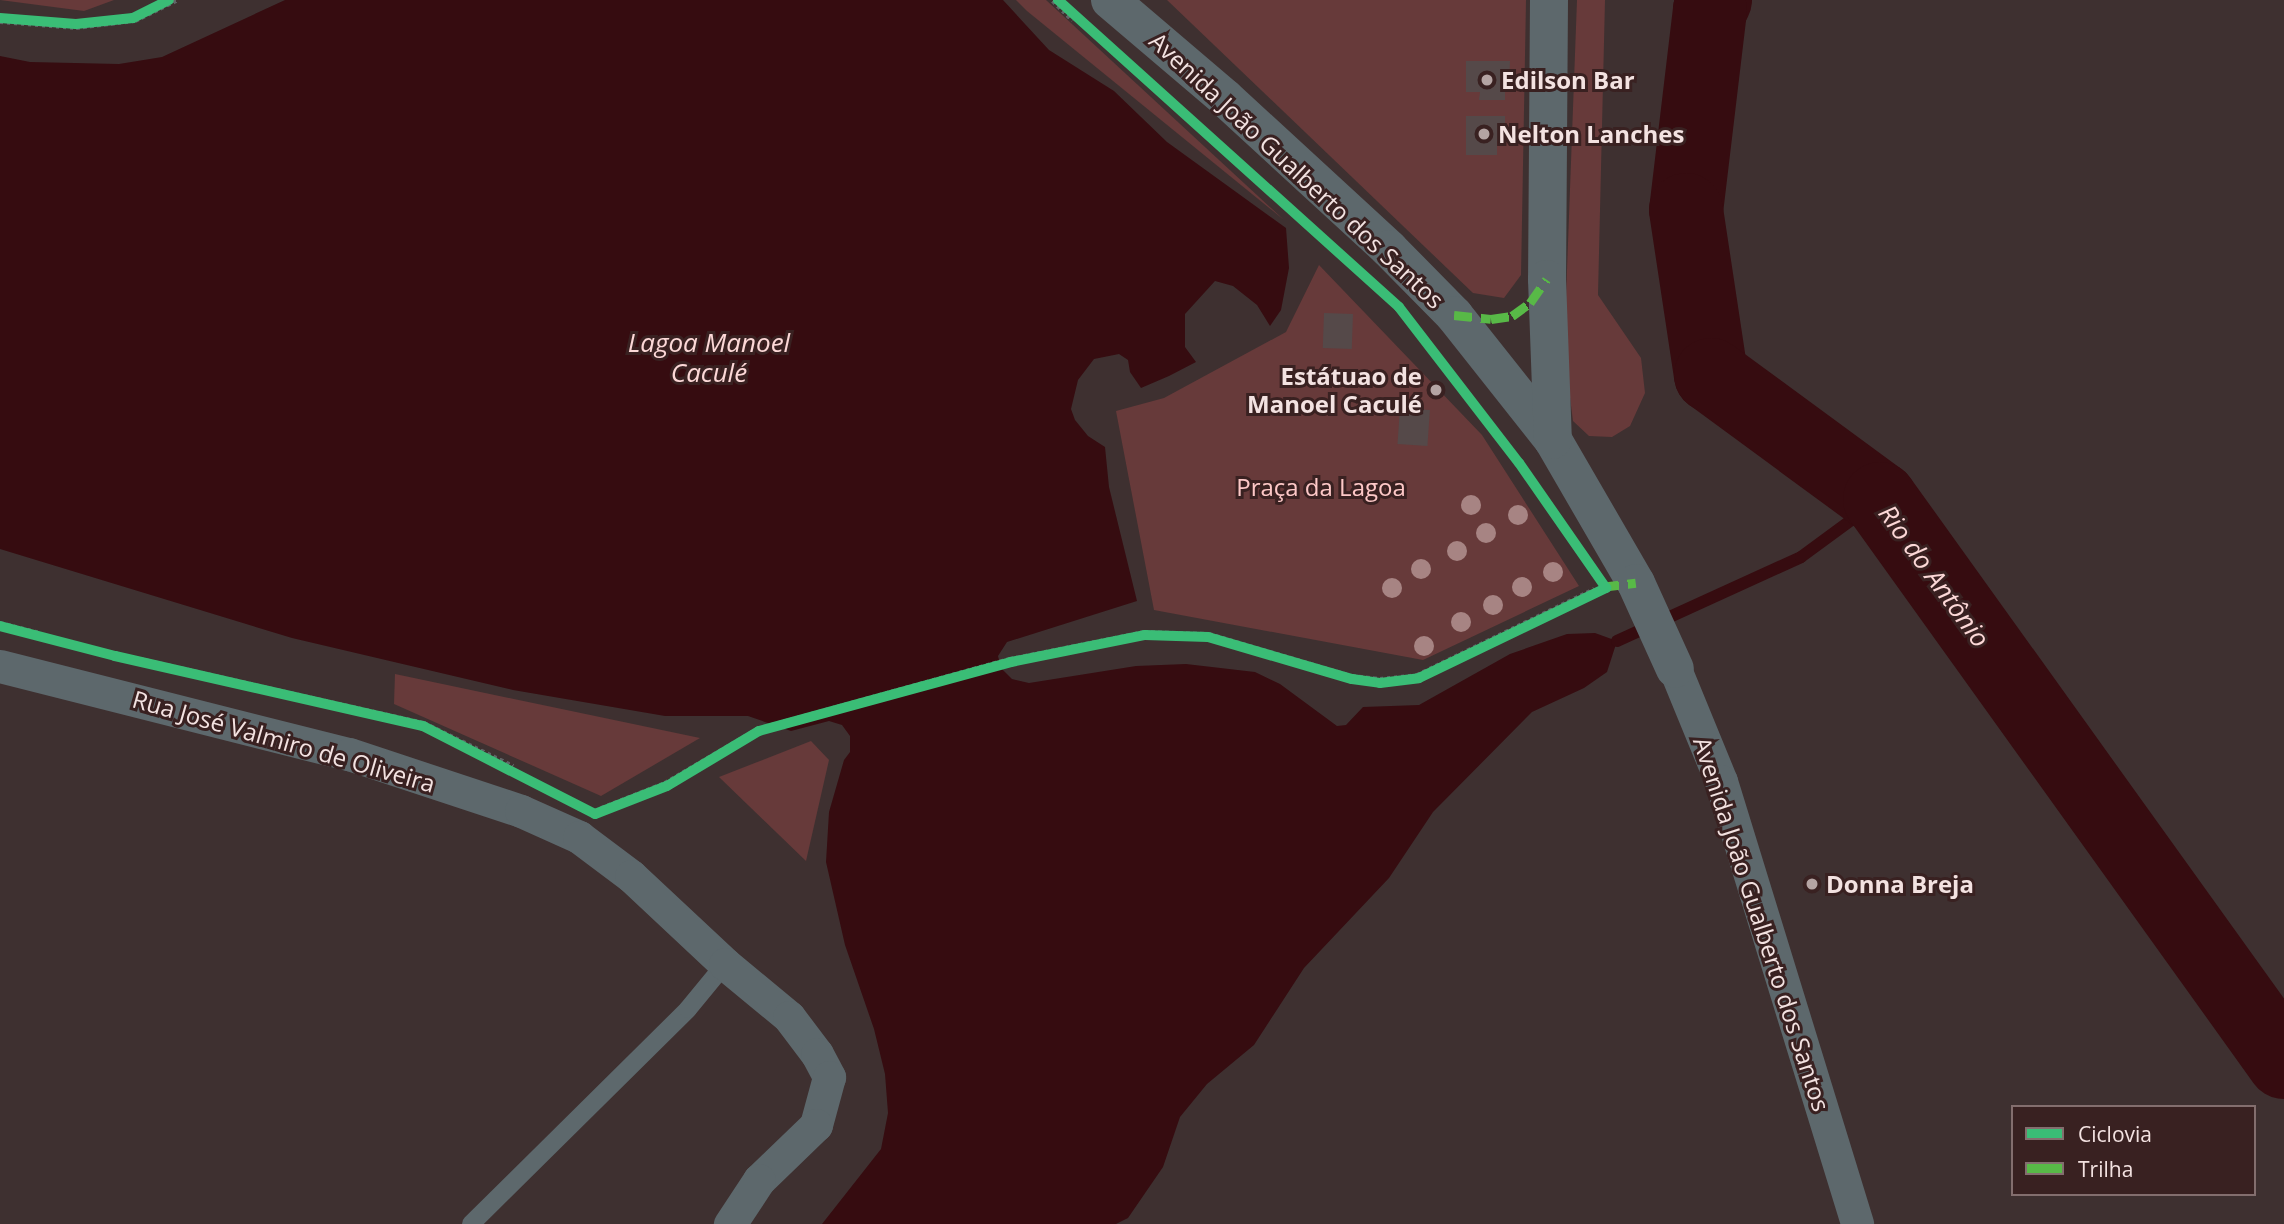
<!DOCTYPE html>
<html>
<head>
<meta charset="utf-8">
<style>
  body { margin:0 }
  #map { position:relative; width:2284px; height:1224px; overflow:hidden; background:#3e3030; font-family:"Open Sans",sans-serif }
  div>[style] { position:absolute }
  .green>* { inset:0; background:#673a3a }
  .water>* { inset:0; background:#360c10 }
  .stream>* { height:12px; margin:-6px; padding:0 6px; transform-origin:6px; border-radius:6px; background:#360c10 }
  .river>* { height:74px; margin:-37px; padding:0 37px; transform-origin:37px; border-radius:37px; background:#360c10 }
  .building>* { inset:0; background:#554949; transform-origin:0 0 }
  .path>* { height:4.5px; margin-top:-2.25px; transform-origin:0; background:repeating-linear-gradient(90deg,#606466 0 3.5px,transparent 0 7px) }
  .service>* { height:18px; margin:-9px; padding:0 9px; transform-origin:9px; border-radius:9px; background:#5d686c }
  .minor>* { height:33px; margin:-16.5px; padding:0 16.5px; transform-origin:16.5px; border-radius:16.5px; background:#5d686c }
  .tertiary>* { height:38px; margin:-19px; padding:0 19px; transform-origin:19px; border-radius:19px; background:#5d686c }
  .quiet>* { height:9px; margin-top:-4.5px; transform-origin:0; background:repeating-linear-gradient(90deg,#58b947 0 18px,transparent 0 27px) }
  .cycleway>* { height:10px; margin:-5px; padding:0 5px; transform-origin:5px; border-radius:5px; background:#3abd76 }
  .trees>* { width:20px; height:20px; margin:-10px; border-radius:50%; background:#a78483 }
  .dots>* { width:19px; height:19px; translate:-50% -50%; box-sizing:border-box; border:4px solid #392121; border-radius:50% }
  span { translate:-50% -50%; white-space:nowrap; text-align:center; line-height:1.15; -webkit-text-stroke:6px #392121; paint-order:stroke }
  .poi-label { font-size:24px; color:#f3e2e1; font-weight:700 }
  .left { translate:0 -50%; text-align:left }
  .right { translate:-100% -50%; text-align:right }
  .street-label { font-size:24px; color:#f3e2e1 }
  .park-label { font-size:24px; color:#fdc8c7 }
  .water-label { font-size:26px; color:#fcd8d7; font-style:italic }
  .legend { position:absolute; left:2011px; top:1105px; width:245px; height:91px; box-sizing:border-box; background:#392121; border:2px solid #836e6e; margin:0; padding:9px 12px; list-style:none; font-size:21px; color:#f3e2e1 }
  .legend li { display:flex; align-items:center; gap:14px; height:35px }
  .legend b { width:35px; border:2px solid #836e6e }
</style>
</head>
<body>
<div id="map">
  <div class="green">
    <div style="clip-path:polygon(0 0,114px 0,84px 11px)"></div>
    <div style="clip-path:polygon(1016px 0,1046px 0,1284px 220px,1027px 11px)"></div>
    <div style="clip-path:polygon(1167px 0,1526px 0,1521px 275px,1504px 298px,1473px 293px)"></div>
    <div style="clip-path:polygon(1577px 0,1605px 0,1598px 295px,1641px 358px,1645px 393px,1630px 426px,1612px 437px,1589px 436px,1573px 421px,1564px 351px)"></div>
    <div style="clip-path:polygon(1319px 265px,1482px 435px,1579px 586px,1423px 660px,1154px 610px,1116px 411px,1164px 398px,1286px 332px)"></div>
    <div style="clip-path:polygon(395px 674px,700px 738px,601px 796px,394px 704px)"></div>
    <div style="clip-path:polygon(811px 741px,829px 760px,806px 861px,719px 777px)"></div>
  </div>
  <div class="water">
    <div style="clip-path:polygon(285px 0,1003px 0,1049px 50px,1114px 91px,1167px 142px,1286px 228px,1289px 268px,1281px 310px,1270px 326px,1257px 305px,1233px 286px,1215px 281px,1185px 314px,1185px 347px,1196px 362px,1169px 376px,1141px 388px,1130px 372px,1128px 360px,1119px 354px,1094px 359px,1078px 380px,1071px 409px,1075px 420px,1088px 436px,1105px 447px,1109px 487px,1137px 601px,1007px 642px,998px 656px,1001px 668px,1012px 679px,1029px 683px,1136px 666px,1186px 664px,1255px 672px,1280px 684px,1337px 726px,1346px 725px,1363px 707px,1419px 705px,1510px 654px,1567px 634px,1595px 633px,1617px 641px,1607px 672px,1584px 688px,1532px 712px,1433px 812px,1389px 878px,1304px 968px,1254px 1045px,1207px 1084px,1180px 1117px,1163px 1167px,1128px 1218px,1116px 1224px,822px 1224px,881px 1149px,888px 1113px,885px 1074px,874px 1029px,845px 945px,826px 862px,829px 812px,844px 760px,850px 752px,850px 736px,842px 725px,829px 721px,791px 731px,748px 716px,665px 716px,513px 690px,292px 638px,0 549px,0 56px,30px 62px,119px 64px,162px 57px)"></div>
  </div>
  <div class="stream">
    <div style="left:1617px;top:641px;width:202px;rotate:-24.5deg"></div>
    <div style="left:1801px;top:557px;width:98px;rotate:-36.3deg"></div>
  </div>
  <div class="river">
    <div style="left:1715px;top:0;width:11px;rotate:117deg"></div>
    <div style="left:1710px;top:10px;width:201px;rotate:96.8deg"></div>
    <div style="left:1686px;top:210px;width:167px;rotate:81.4deg"></div>
    <div style="left:1711px;top:375px;width:210px;rotate:36.3deg"></div>
    <div style="left:1880px;top:499px;width:693px;rotate:54.34deg"></div>
  </div>
  <div class="building">
    <div style="clip-path:polygon(1466px 61px,1510px 61px,1509px 86px,1505px 86px,1505px 100px,1479px 100px,1480px 92px,1466px 92px)"></div>
    <div style="clip-path:polygon(1466px 116px,1505px 116px,1505px 141px,1497px 141px,1497px 155px,1466px 155px)"></div>
    <div style="left:1324px;top:313px;width:29px;height:35px;rotate:2deg"></div>
    <div style="left:1400px;top:408px;width:30px;height:36px;rotate:4deg"></div>
  </div>
  <div class="path">
    <div style="left:1053px;top:0;width:28px;rotate:45deg"></div>
    <div style="left:0;top:21px;width:76px;rotate:4.5deg"></div>
    <div style="left:76px;top:27px;width:59px;rotate:-6.8deg"></div>
    <div style="left:135px;top:20px;width:46px;rotate:-26deg"></div>
    <div style="left:0;top:623px;width:41px;rotate:14deg"></div>
    <div style="left:140px;top:659px;width:291px;rotate:12.7deg"></div>
    <div style="left:424px;top:723px;width:99px;rotate:25.8deg"></div>
    <div style="left:601px;top:808px;width:69px;rotate:-21.3deg"></div>
    <div style="left:665px;top:783px;width:107px;rotate:-30.4deg"></div>
    <div style="left:757px;top:729px;width:263px;rotate:-15.5deg"></div>
    <div style="left:1010px;top:659px;width:137px;rotate:-11.4deg"></div>
    <div style="left:1144px;top:632px;width:65px;rotate:1.8deg"></div>
    <div style="left:1209px;top:634px;width:149px;rotate:16.4deg"></div>
    <div style="left:1352px;top:676px;width:28px;rotate:6deg"></div>
    <div style="left:1380px;top:679px;width:37px;rotate:-6deg"></div>
    <div style="left:1417px;top:675px;width:197px;rotate:-25.9deg"></div>
  </div>
  <div class="service">
    <div style="left:471px;top:1224px;width:305px;rotate:-44.7deg"></div>
    <div style="left:688px;top:1009px;width:58px;rotate:-50.6deg"></div>
  </div>
  <div class="minor">
    <div style="left:0;top:666px;width:360px;rotate:14.2deg"></div>
    <div style="left:349px;top:754px;width:181px;rotate:18.3deg"></div>
    <div style="left:521px;top:811px;width:64px;rotate:24.1deg"></div>
    <div style="left:579px;top:837px;width:65px;rotate:36.9deg"></div>
    <div style="left:631px;top:876px;width:129px;rotate:43.1deg"></div>
    <div style="left:725px;top:964px;width:83px;rotate:39.6deg"></div>
    <div style="left:789px;top:1017px;width:46px;rotate:52.9deg"></div>
    <div style="left:817px;top:1054px;width:26px;rotate:62deg"></div>
    <div style="left:829px;top:1077px;width:50px;rotate:105.2deg"></div>
    <div style="left:816px;top:1125px;width:79px;rotate:136deg"></div>
    <div style="left:759px;top:1180px;width:53px;rotate:123.4deg"></div>
    <div style="left:1675px;top:669px;width:121px;rotate:67.7deg"></div>
    <div style="left:1721px;top:781px;width:463px;rotate:72.9deg"></div>
  </div>
  <div class="tertiary">
    <div style="left:1110px;top:0;width:151px;rotate:40.4deg"></div>
    <div style="left:1225px;top:98px;width:223px;rotate:42.6deg"></div>
    <div style="left:1389px;top:249px;width:93px;rotate:45.4deg"></div>
    <div style="left:1454px;top:315px;width:159px;rotate:51.6deg"></div>
    <div style="left:1553px;top:440px;width:165px;rotate:59.9deg"></div>
    <div style="left:1636px;top:583px;width:94px;rotate:65.6deg"></div>
    <div style="left:1549px;top:0;width:279px;rotate:90.4deg"></div>
    <div style="left:1547px;top:279px;width:161px;rotate:87.9deg"></div>
  </div>
  <div class="quiet">
    <div style="left:1454px;top:315px;width:37px;rotate:6deg"></div>
    <div style="left:1491px;top:319px;width:21px;rotate:-8deg"></div>
    <div style="left:1512px;top:316px;width:22px;rotate:-36deg"></div>
    <div style="left:1530px;top:303px;width:29px;rotate:-55deg"></div>
    <div style="left:1601px;top:587px;width:35px;rotate:-7deg"></div>
  </div>
  <div class="cycleway">
    <div style="left:0;top:18px;width:76px;rotate:4.5deg"></div>
    <div style="left:76px;top:24px;width:57px;rotate:-6deg"></div>
    <div style="left:133px;top:18px;width:40px;rotate:-26.6deg"></div>
    <div style="left:0;top:626px;width:119px;rotate:14.6deg"></div>
    <div style="left:115px;top:656px;width:316px;rotate:12.8deg"></div>
    <div style="left:423px;top:726px;width:193px;rotate:27.1deg"></div>
    <div style="left:595px;top:814px;width:77px;rotate:-21.3deg"></div>
    <div style="left:667px;top:786px;width:107px;rotate:-30.9deg"></div>
    <div style="left:759px;top:731px;width:261px;rotate:-15.3deg"></div>
    <div style="left:1011px;top:662px;width:137px;rotate:-11.4deg"></div>
    <div style="left:1145px;top:635px;width:63px;rotate:1.8deg"></div>
    <div style="left:1208px;top:637px;width:150px;rotate:16.3deg"></div>
    <div style="left:1352px;top:679px;width:28px;rotate:8deg"></div>
    <div style="left:1380px;top:683px;width:39px;rotate:-7deg"></div>
    <div style="left:1419px;top:678px;width:208px;rotate:-25.7deg"></div>
    <div style="left:1606px;top:588px;width:152px;rotate:-124.8deg"></div>
    <div style="left:1519px;top:463px;width:197px;rotate:-127.6deg"></div>
    <div style="left:1399px;top:307px;width:459px;rotate:-138deg"></div>
  </div>
  <div class="trees">
    <div style="left:1471px;top:505px"></div>
    <div style="left:1518px;top:515px"></div>
    <div style="left:1486px;top:533px"></div>
    <div style="left:1457px;top:551px"></div>
    <div style="left:1421px;top:569px"></div>
    <div style="left:1553px;top:572px"></div>
    <div style="left:1522px;top:587px"></div>
    <div style="left:1392px;top:588px"></div>
    <div style="left:1493px;top:605px"></div>
    <div style="left:1461px;top:622px"></div>
    <div style="left:1424px;top:646px"></div>
  </div>
  <div class="dots">
    <div style="left:1487px;top:80px;background:#b4a4a3"></div>
    <div style="left:1484px;top:134px;background:#b4a4a3"></div>
    <div style="left:1436px;top:390px;background:#b4a4a3"></div>
    <div style="left:1812px;top:884px;background:#b4a4a3"></div>
  </div>
  <div class="poi-label">
    <span class="left" style="left:1501px;top:80px">Edilson Bar</span>
    <span class="left" style="left:1498px;top:134px">Nelton Lanches</span>
    <span class="right" style="left:1422px;top:390px">Estátuao de<br>Manoel Caculé</span>
    <span class="left" style="left:1826px;top:884px">Donna Breja</span>
  </div>
  <div class="street-label">
    <span style="left:1297px;top:170px;rotate:43deg">Avenida João Gualberto dos Santos</span>
    <span style="left:284px;top:741px;rotate:16deg">Rua José Valmiro de Oliveira</span>
    <span style="left:1762px;top:924px;rotate:72deg">Avenida João Gualberto dos Santos</span>
  </div>
  <div class="park-label">
    <span style="left:1321px;top:487px">Praça da Lagoa</span>
  </div>
  <div class="water-label">
    <span style="left:709px;top:358px">Lagoa Manoel<br>Caculé</span>
    <span style="left:1934px;top:576px;rotate:54deg">Rio do Antônio</span>
  </div>
  <ul class="legend">
  <li><b style="height:9px;background:#3abd76"></b>Ciclovia</li>
  <li><b style="height:9px;background:#58b947"></b>Trilha</li>
  </ul>
</div>
</body>
</html>
